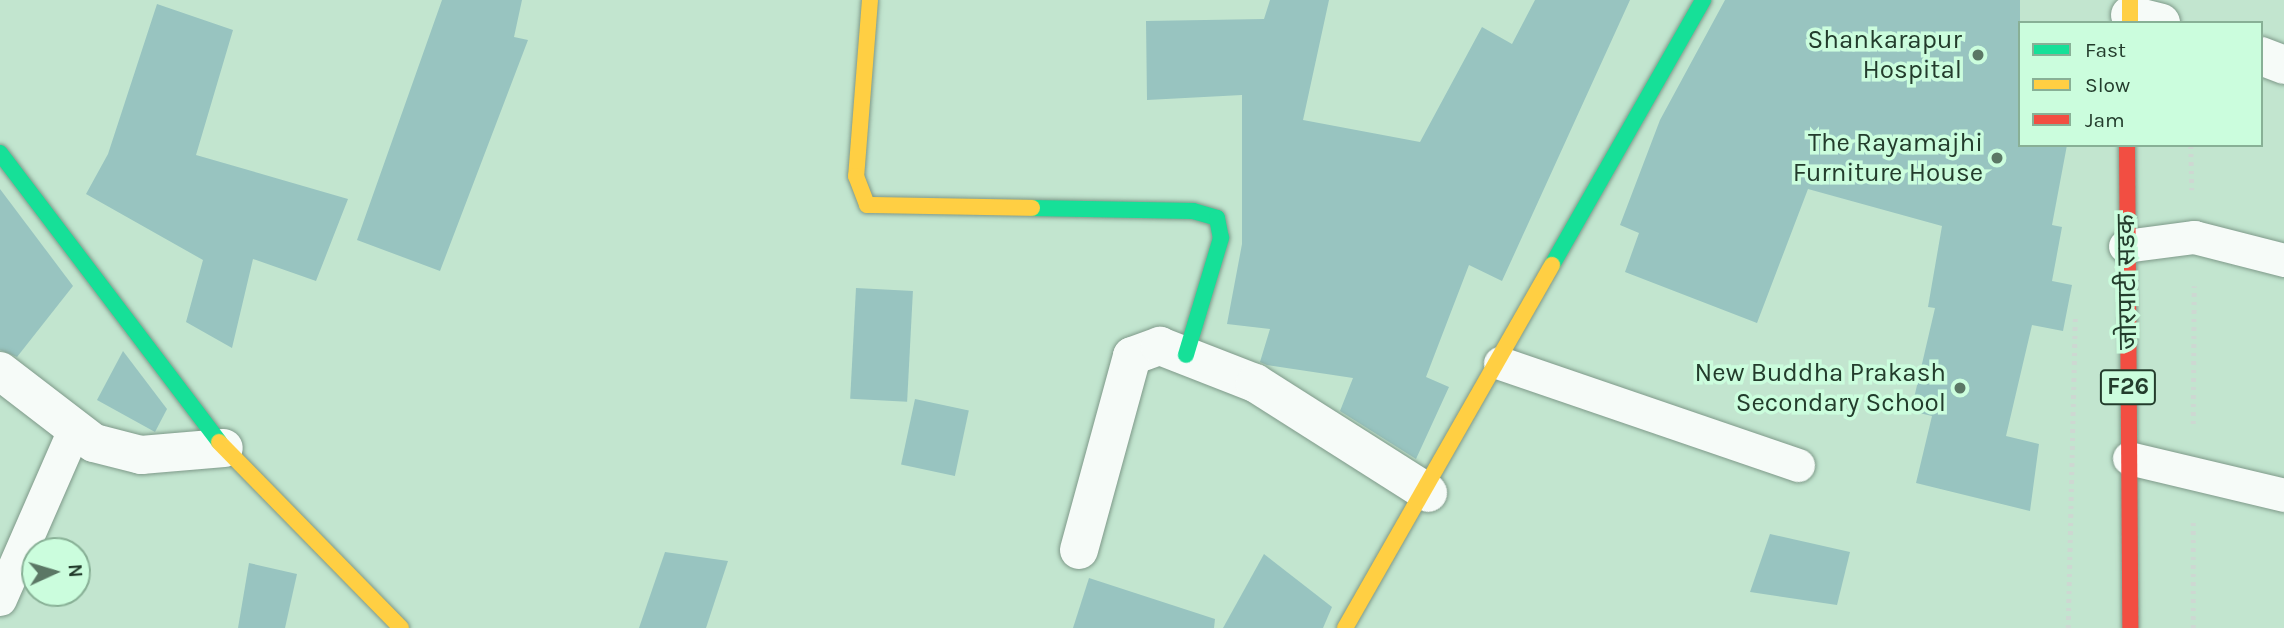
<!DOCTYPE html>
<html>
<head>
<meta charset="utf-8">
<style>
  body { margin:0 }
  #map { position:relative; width:2284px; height:628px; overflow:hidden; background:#c2e5cf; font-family:Karla,"Noto Sans Devanagari",sans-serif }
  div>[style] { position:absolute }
  .building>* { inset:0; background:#98c4c0; transform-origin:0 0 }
  .path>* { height:4.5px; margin-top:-2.25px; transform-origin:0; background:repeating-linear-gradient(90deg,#cdd8d2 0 3.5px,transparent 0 8.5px) }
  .roads { filter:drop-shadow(0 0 2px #7e9989) drop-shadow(0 0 2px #7e9989) }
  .lane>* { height:33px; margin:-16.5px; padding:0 16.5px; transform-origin:16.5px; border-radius:16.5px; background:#f6fbf8 }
  .street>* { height:38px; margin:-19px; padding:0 19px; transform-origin:19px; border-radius:19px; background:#f6fbf8 }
  .fast>* { height:16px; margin:-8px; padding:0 8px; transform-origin:8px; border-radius:8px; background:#16e098 }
  .slow>* { height:16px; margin:-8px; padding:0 8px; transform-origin:8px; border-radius:8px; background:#ffcf43 }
  .jam>* { height:16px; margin:-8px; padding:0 8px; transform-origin:8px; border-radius:8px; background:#f24e42 }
  .dots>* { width:19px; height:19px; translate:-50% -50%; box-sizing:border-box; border:4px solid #cbfddd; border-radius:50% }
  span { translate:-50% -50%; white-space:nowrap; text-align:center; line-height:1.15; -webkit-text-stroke:7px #cbfddd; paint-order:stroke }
  .shield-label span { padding:2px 5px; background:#cbfddd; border:2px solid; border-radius:5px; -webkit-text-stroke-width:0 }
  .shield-label { font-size:24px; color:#233c2c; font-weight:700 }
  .poi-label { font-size:26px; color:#233c2c }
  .right { translate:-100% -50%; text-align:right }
  .street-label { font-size:26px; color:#233c2c }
  .legend { position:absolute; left:2018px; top:21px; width:245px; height:126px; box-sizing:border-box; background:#cbfddd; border:2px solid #88b096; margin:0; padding:9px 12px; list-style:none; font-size:21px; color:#233c2c }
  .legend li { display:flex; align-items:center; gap:14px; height:35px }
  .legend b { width:35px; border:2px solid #88b096 }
  .north { position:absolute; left:21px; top:537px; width:70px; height:70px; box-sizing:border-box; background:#cbfddd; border:2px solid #88b096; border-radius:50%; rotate:86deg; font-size:19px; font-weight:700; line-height:28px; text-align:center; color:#233c2c }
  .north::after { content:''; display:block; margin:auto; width:24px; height:32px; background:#5b7765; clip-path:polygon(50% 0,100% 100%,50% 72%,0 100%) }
</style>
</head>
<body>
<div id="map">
  <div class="building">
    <div style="clip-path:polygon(442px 0,522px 0,514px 37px,528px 40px,440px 271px,357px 240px)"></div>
    <div style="clip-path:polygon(1270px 0,1329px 0,1303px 120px,1420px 142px,1482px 27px,1512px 44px,1535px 0,1630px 0,1502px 281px,1469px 265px,1426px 377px,1449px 387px,1416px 459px,1340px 411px,1353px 378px,1267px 365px,1260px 362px,1270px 329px,1227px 324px,1242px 244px,1242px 95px,1147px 100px,1146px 21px,1264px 19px)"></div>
    <div style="clip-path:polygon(1725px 0,2020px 0,2020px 145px,2067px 145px,2052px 225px,2062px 227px,2052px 281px,2072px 285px,2063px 331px,2032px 325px,2006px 436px,2039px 444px,2030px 511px,1916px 483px,1932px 416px,1911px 411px,1935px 308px,1928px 307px,1942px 226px,1808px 189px,1757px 323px,1625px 272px,1639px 233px,1620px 225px,1660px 120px)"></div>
    <div style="clip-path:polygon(157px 4px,233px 30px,196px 155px,348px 199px,316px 281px,253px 259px,232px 348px,186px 322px,203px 260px,86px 194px,108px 154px)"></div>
    <div style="clip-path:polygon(0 189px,73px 286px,17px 357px,0 350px)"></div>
    <div style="left:856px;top:288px;width:57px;height:111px;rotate:3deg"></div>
    <div style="clip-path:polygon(123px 351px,167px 409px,155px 432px,97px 400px)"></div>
    <div style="left:915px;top:399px;width:55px;height:67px;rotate:12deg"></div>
    <div style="clip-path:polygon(1770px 534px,1850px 552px,1837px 605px,1750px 592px)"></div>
    <div style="clip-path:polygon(665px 552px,728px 561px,706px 628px,639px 628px)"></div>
    <div style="clip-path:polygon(1264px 554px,1332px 607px,1323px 628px,1223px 628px)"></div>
    <div style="clip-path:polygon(249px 563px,297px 574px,285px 628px,238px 628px)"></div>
    <div style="clip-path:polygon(1089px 578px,1215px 619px,1214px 628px,1073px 628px)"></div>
  </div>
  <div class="path">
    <div style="left:2191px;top:145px;width:45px;rotate:88.7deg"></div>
    <div style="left:2193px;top:424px;width:138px;rotate:-89.6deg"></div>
    <div style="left:2068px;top:628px;width:310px;rotate:-88.7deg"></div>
    <div style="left:2193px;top:628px;width:108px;rotate:-90deg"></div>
  </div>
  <div class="roads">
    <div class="lane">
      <div style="left:2125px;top:246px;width:70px;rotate:-7.4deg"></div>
      <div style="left:2194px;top:237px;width:93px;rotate:14.3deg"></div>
      <div style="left:1500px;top:363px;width:315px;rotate:18.9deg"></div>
      <div style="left:2129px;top:458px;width:159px;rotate:13.4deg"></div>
      <div style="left:0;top:599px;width:184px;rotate:-66.4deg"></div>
    </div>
    <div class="street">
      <div style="left:2130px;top:15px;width:32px;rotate:14deg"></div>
      <div style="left:2261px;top:56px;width:25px;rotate:21deg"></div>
      <div style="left:0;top:371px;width:118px;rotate:37.5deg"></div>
      <div style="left:94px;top:443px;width:49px;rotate:14.3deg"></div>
      <div style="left:141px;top:455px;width:83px;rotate:-4.8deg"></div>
      <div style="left:1079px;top:550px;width:201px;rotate:-74.7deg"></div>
      <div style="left:1132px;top:356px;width:30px;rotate:-20deg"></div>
      <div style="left:1160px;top:346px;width:102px;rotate:21.3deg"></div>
      <div style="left:1255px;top:383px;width:205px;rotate:32.4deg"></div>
    </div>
    <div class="fast">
      <div style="left:0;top:153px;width:363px;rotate:52.8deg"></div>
      <div style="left:1032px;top:208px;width:161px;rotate:1.1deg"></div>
      <div style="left:1193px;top:211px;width:25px;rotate:16deg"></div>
      <div style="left:1217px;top:218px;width:20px;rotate:79deg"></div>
      <div style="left:1221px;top:238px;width:122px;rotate:106.7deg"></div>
      <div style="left:1552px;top:265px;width:305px;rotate:-60.3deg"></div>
    </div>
    <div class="slow">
      <div style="left:870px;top:0;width:177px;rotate:94.5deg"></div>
      <div style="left:856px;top:176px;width:31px;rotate:69deg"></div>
      <div style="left:867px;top:205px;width:165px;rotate:1deg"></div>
      <div style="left:2130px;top:0;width:23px;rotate:90deg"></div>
      <div style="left:219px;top:442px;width:260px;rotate:45.6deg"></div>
      <div style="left:1345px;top:628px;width:418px;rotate:-60.3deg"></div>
    </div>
    <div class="jam">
      <div style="left:2127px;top:145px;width:483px;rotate:89.6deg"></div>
    </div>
  </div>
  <div class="dots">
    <div style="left:1978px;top:55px;background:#5b7765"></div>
    <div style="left:1997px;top:158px;background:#5b7765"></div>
    <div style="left:1960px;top:388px;background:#5b7765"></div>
  </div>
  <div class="shield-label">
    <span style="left:2128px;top:387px">F26</span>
  </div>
  <div class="poi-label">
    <span class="right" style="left:1962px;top:55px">Shankarapur<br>Hospital</span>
    <span class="right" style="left:1983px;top:158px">The Rayamajhi<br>Furniture House</span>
    <span class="right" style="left:1946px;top:388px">New Buddha Prakash<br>Secondary School</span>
  </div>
  <div class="street-label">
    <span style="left:2127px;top:282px;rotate:-91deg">जोरपाटी सडक</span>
  </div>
  <ul class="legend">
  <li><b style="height:9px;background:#16e098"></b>Fast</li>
  <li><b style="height:9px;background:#ffcf43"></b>Slow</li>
  <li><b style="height:9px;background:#f24e42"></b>Jam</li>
  </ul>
  <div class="north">N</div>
</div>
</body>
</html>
